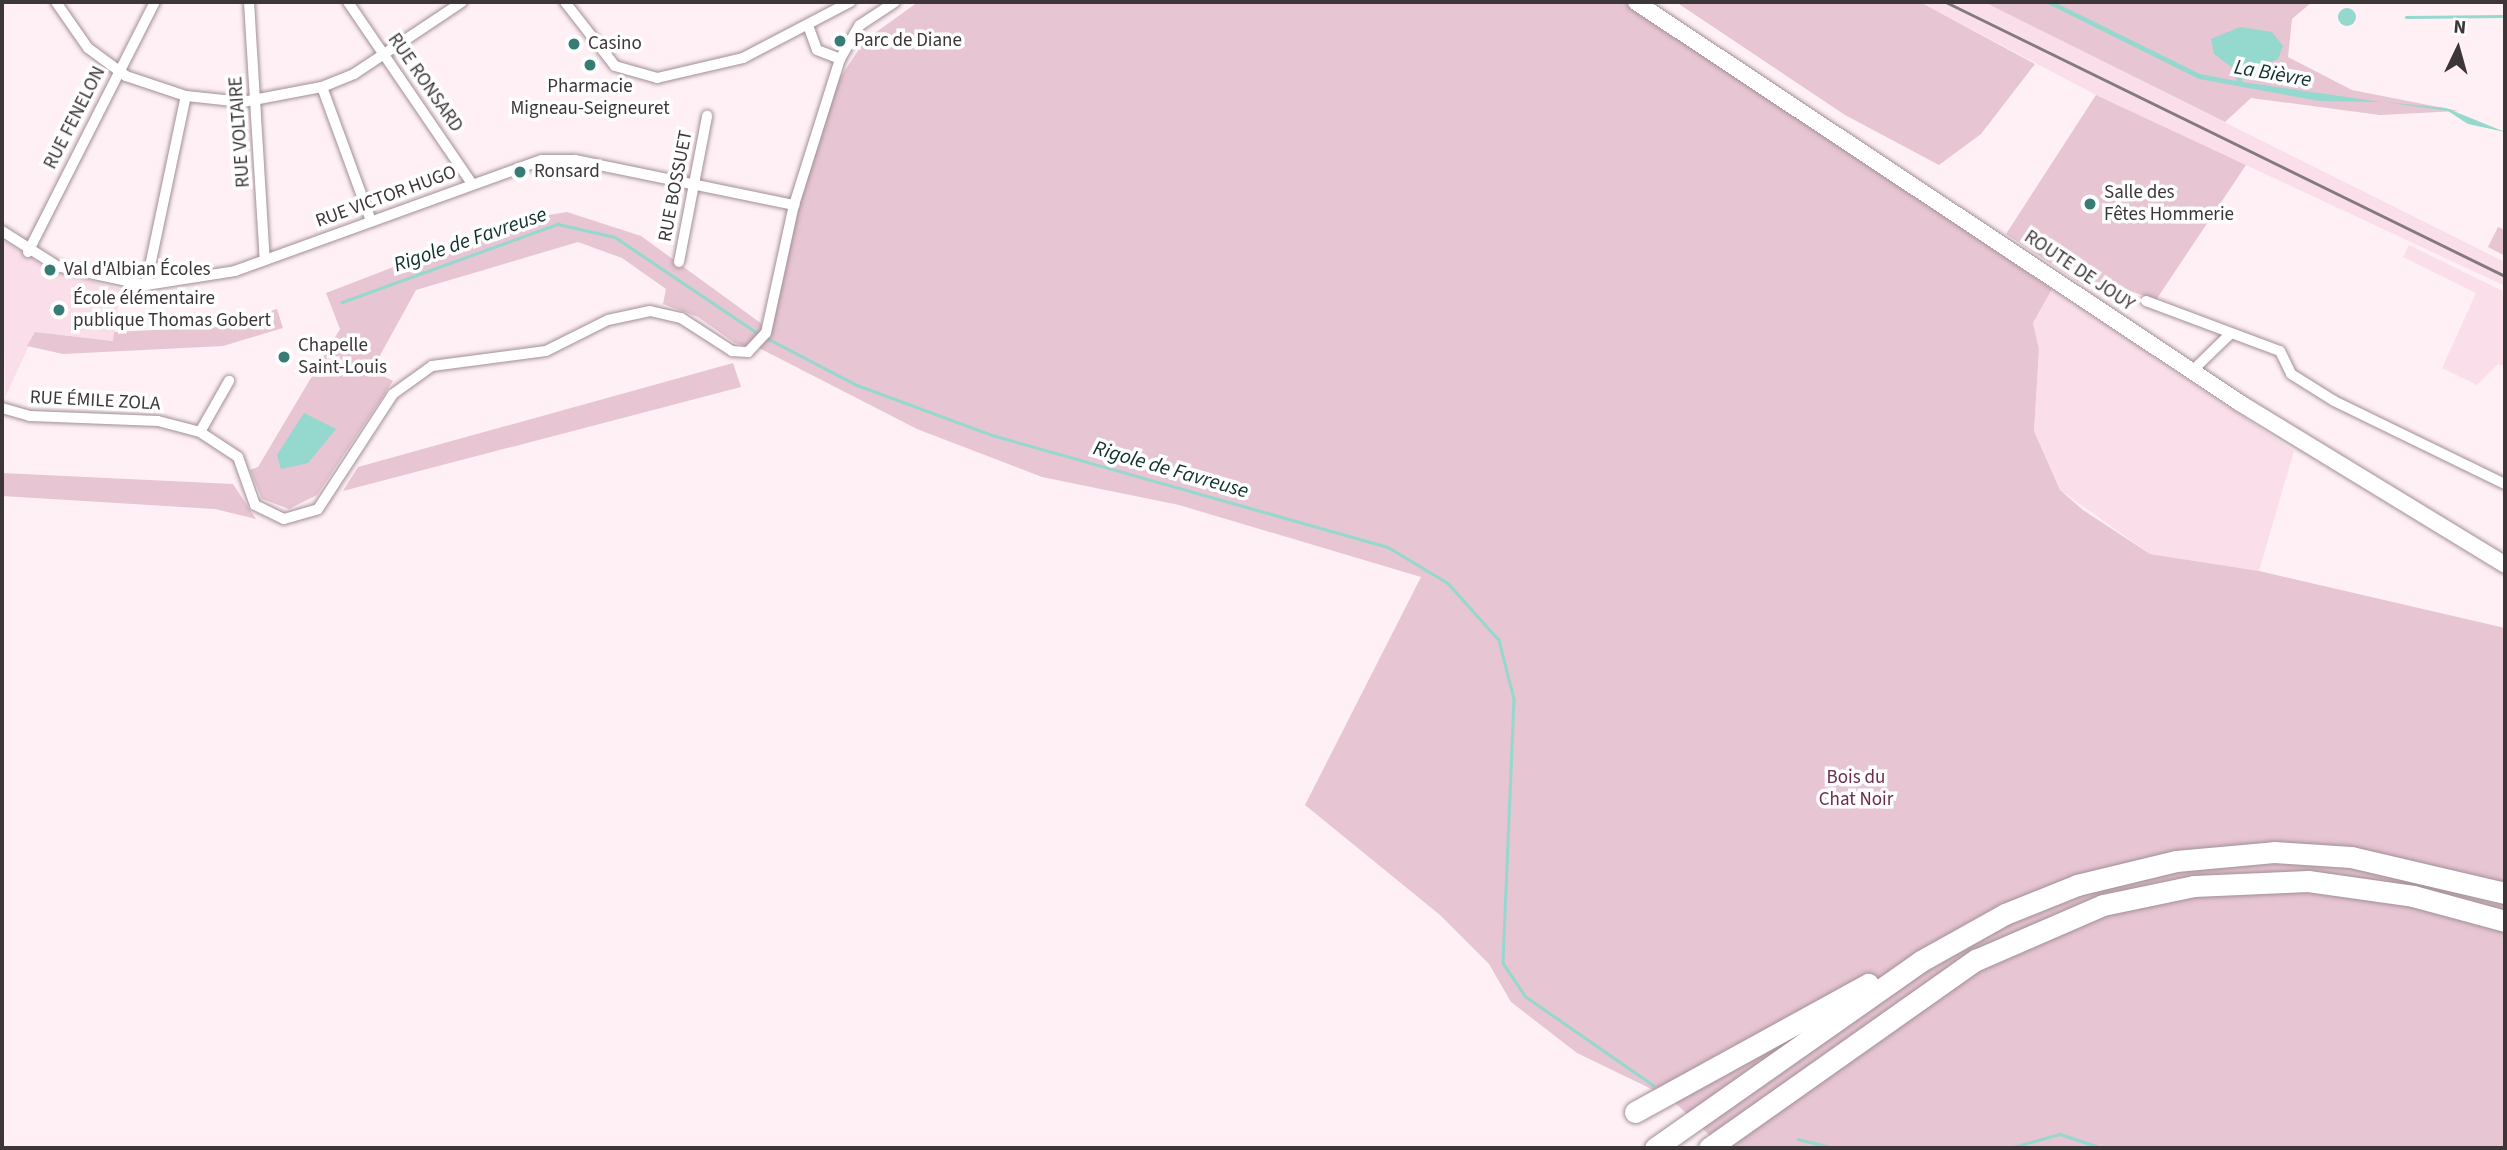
<!DOCTYPE html>
<html>
<head>
<meta charset="utf-8">
<style>
  body { margin:0 }
  #map { position:relative; width:2507px; height:1150px; overflow:hidden; background:#fff0f6; font-family:"Source Sans 3",sans-serif }
  div>[style] { position:absolute }
  .built>* { inset:0; background:#fadfea }
  .green>* { inset:0; background:#e7c5d3 }
  .water>* { inset:0; background:#95d8ce }
  .round { border-radius:50% }
  .stream>* { height:2.5px; margin:-1.25px; padding:0 1.25px; transform-origin:1.25px; border-radius:1.25px; background:#95d8ce }
  .roads { filter:drop-shadow(0 0 2px #a18f96) drop-shadow(0 0 2px #a18f96) }
  .street>* { height:10px; margin:-5px; padding:0 5px; transform-origin:5px; border-radius:5px; background:#fff }
  .secondary>* { height:16px; margin:-8px; padding:0 8px; transform-origin:8px; border-radius:8px; background:#fff }
  .highway>* { height:21px; margin:-10.5px; padding:0 10.5px; transform-origin:10.5px; border-radius:10.5px; background:#fff }
  .rail>* { height:2.5px; margin:-1.25px; padding:0 1.25px; transform-origin:1.25px; border-radius:1.25px; background:#847a7e }
  .dots>* { width:19px; height:19px; translate:-50% -50%; box-sizing:border-box; border:4px solid #fff; border-radius:50% }
  span { translate:-50% -50%; white-space:nowrap; text-align:center; line-height:1.15; -webkit-text-stroke:7px #fff; paint-order:stroke }
  .poi-label { font-size:19px; color:#3d3639 }
  .left { translate:0 -50%; text-align:left }
  .street-label { font-size:19px; color:#3d3639 }
  .park-label { font-size:19px; color:#6b2b4c }
  .water-label { font-size:21px; color:#0e302c; font-style:italic }
  .frame { position:absolute; inset:0; border:4px solid #3d3639; pointer-events:none }
  .north { position:absolute; left:2423px; top:14px; width:70px; height:70px; -webkit-text-stroke:5px #fff; paint-order:stroke; rotate:5deg; font-size:19px; font-weight:700; line-height:28px; text-align:center; color:#3d3639 }
  .north::after { content:''; display:block; margin:auto; width:24px; height:32px; background:#3d3639; clip-path:polygon(50% 0,100% 100%,50% 72%,0 100%) }
</style>
</head>
<body>
<div id="map">
  <div class="built">
    <div style="clip-path:polygon(1920px 2px,1984px 2px,2505px 262px,2505px 286px,2096px 95px)"></div>
    <div style="clip-path:polygon(2px 240px,53px 271px,120px 289px,114px 341px,35px 332px,5px 398px)"></div>
    <div style="clip-path:polygon(2409px 245px,2505px 292px,2505px 366px,2498px 364px,2477px 385px,2442px 368px,2476px 293px,2403px 257px)"></div>
    <div style="clip-path:polygon(2052px 289px,2294px 451px,2259px 571px,2150px 554px,2060px 490px,2034px 431px,2039px 349px,2033px 323px)"></div>
  </div>
  <div class="green">
    <div style="clip-path:polygon(918px 2px,1624px 2px,2052px 289px,2033px 323px,2039px 349px,2034px 431px,2060px 490px,2083px 510px,2150px 554px,2259px 571px,2505px 628px,2505px 1148px,1723px 1148px,1670px 1098px,1577px 1053px,1511px 1002px,1489px 964px,1440px 915px,1305px 805px,1421px 577px,1179px 505px,1042px 477px,917px 429px,759px 348px,789px 224px,834px 87px,865px 40px)"></div>
    <div style="clip-path:polygon(1676px 2px,1920px 2px,2035px 64px,1981px 134px,1939px 165px,1845px 115px)"></div>
    <div style="clip-path:polygon(1984px 2px,2312px 2px,2292px 19px,2288px 57px,2352px 90px,2459px 111px,2380px 115px,2251px 98px,2225px 122px)"></div>
    <div style="clip-path:polygon(2096px 95px,2246px 165px,2156px 300px,2104px 282px,2083px 285px,2006px 234px)"></div>
    <div style="clip-path:polygon(567px 212px,641px 236px,762px 324px,762px 330px,750px 347px,735px 343px,698px 317px,663px 304px,666px 289px,622px 258px,578px 242px,416px 290px,372px 370px,393px 381px,317px 495px,289px 509px,262px 499px,250px 470px,258px 467px,340px 329px,326px 293px,513px 221px)"></div>
    <div style="clip-path:polygon(2498px 227px,2505px 230px,2505px 256px,2488px 247px)"></div>
    <div style="clip-path:polygon(277px 309px,283px 328px,223px 346px,63px 354px,27px 346px,35px 332px,113px 341px,114px 332px,217px 327px)"></div>
    <div style="clip-path:polygon(733px 363px,741px 387px,343px 491px,358px 467px)"></div>
    <div style="clip-path:polygon(2px 473px,233px 484px,256px 519px,215px 509px,2px 496px)"></div>
  </div>
  <div class="water">
    <div style="clip-path:polygon(2044px 2px,2054px 2px,2200px 74px,2236px 81px,2238px 72px,2214px 54px,2211px 39px,2240px 27px,2272px 32px,2283px 46px,2278px 59px,2243px 73px,2242px 82px,2381px 102px,2319px 101px,2199px 79px)"></div>
    <div class="round" style="left:2338px;top:8px;width:18px;height:18px"></div>
    <div style="clip-path:polygon(2384px 102px,2446px 108px,2505px 132px,2468px 124px,2448px 111px)"></div>
    <div style="clip-path:polygon(304px 413px,336px 429px,308px 463px,281px 469px,277px 455px)"></div>
  </div>
  <div class="stream">
    <div style="left:2406px;top:17px;width:99px;rotate:-0.6deg"></div>
    <div style="left:342px;top:302px;width:230px;rotate:-19.9deg"></div>
    <div style="left:558px;top:224px;width:58px;rotate:12.8deg"></div>
    <div style="left:615px;top:237px;width:174px;rotate:34deg"></div>
    <div style="left:765px;top:337px;width:104px;rotate:27.6deg"></div>
    <div style="left:857px;top:385px;width:144px;rotate:20.3deg"></div>
    <div style="left:992px;top:435px;width:412px;rotate:15.8deg"></div>
    <div style="left:1388px;top:547px;width:70px;rotate:31deg"></div>
    <div style="left:1448px;top:583px;width:76px;rotate:48.2deg"></div>
    <div style="left:1499px;top:640px;width:61px;rotate:75.7deg"></div>
    <div style="left:1514px;top:699px;width:264px;rotate:92.4deg"></div>
    <div style="left:1503px;top:963px;width:40px;rotate:56deg"></div>
    <div style="left:1525px;top:996px;width:156px;rotate:34.8deg"></div>
    <div style="left:1798px;top:1139px;width:37px;rotate:14deg"></div>
    <div style="left:2009px;top:1148px;width:53px;rotate:-15.4deg"></div>
    <div style="left:2060px;top:1134px;width:44px;rotate:18.4deg"></div>
  </div>
  <div class="roads">
    <div class="street">
      <div style="left:56px;top:2px;width:56px;rotate:55.2deg"></div>
      <div style="left:88px;top:48px;width:47px;rotate:36.4deg"></div>
      <div style="left:126px;top:76px;width:63px;rotate:18.4deg"></div>
      <div style="left:186px;top:96px;width:57px;rotate:6deg"></div>
      <div style="left:243px;top:102px;width:80px;rotate:-10.8deg"></div>
      <div style="left:322px;top:87px;width:35px;rotate:-22deg"></div>
      <div style="left:354px;top:74px;width:130px;rotate:-33.7deg"></div>
      <div style="left:249px;top:2px;width:258px;rotate:86.5deg"></div>
      <div style="left:348px;top:2px;width:220px;rotate:55.7deg"></div>
      <div style="left:565px;top:2px;width:81px;rotate:52deg"></div>
      <div style="left:615px;top:66px;width:44px;rotate:15.9deg"></div>
      <div style="left:657px;top:78px;width:88px;rotate:-13.1deg"></div>
      <div style="left:743px;top:58px;width:121px;rotate:-27.6deg"></div>
      <div style="left:809px;top:28px;width:23px;rotate:70deg"></div>
      <div style="left:817px;top:50px;width:25px;rotate:21deg"></div>
      <div style="left:322px;top:87px;width:143px;rotate:69.9deg"></div>
      <div style="left:2px;top:231px;width:65px;rotate:32.5deg"></div>
      <div style="left:57px;top:266px;width:91px;rotate:12.1deg"></div>
      <div style="left:146px;top:285px;width:90px;rotate:-8.9deg"></div>
      <div style="left:235px;top:271px;width:326px;rotate:-19.9deg"></div>
      <div style="left:542px;top:160px;width:33px"></div>
      <div style="left:575px;top:160px;width:224px;rotate:11.6deg"></div>
      <div style="left:28px;top:252px;width:280px;rotate:-63.1deg"></div>
      <div style="left:679px;top:262px;width:149px;rotate:-79.1deg"></div>
      <div style="left:146px;top:285px;width:193px;rotate:-78.1deg"></div>
      <div style="left:2146px;top:301px;width:143px;rotate:20.5deg"></div>
      <div style="left:2280px;top:351px;width:25px;rotate:64deg"></div>
      <div style="left:2291px;top:374px;width:51px;rotate:32.1deg"></div>
      <div style="left:2334px;top:401px;width:190px;rotate:25.9deg"></div>
      <div style="left:2192px;top:371px;width:53px;rotate:-44.2deg"></div>
      <div style="left:2px;top:408px;width:29px;rotate:16deg"></div>
      <div style="left:30px;top:416px;width:128px;rotate:2.2deg"></div>
      <div style="left:158px;top:421px;width:43px;rotate:14.7deg"></div>
      <div style="left:200px;top:432px;width:45px;rotate:33.3deg"></div>
      <div style="left:238px;top:457px;width:51px;rotate:70.5deg"></div>
      <div style="left:255px;top:505px;width:32px;rotate:26deg"></div>
      <div style="left:284px;top:519px;width:35px;rotate:-16deg"></div>
      <div style="left:318px;top:509px;width:137px;rotate:-56.9deg"></div>
      <div style="left:393px;top:394px;width:48px;rotate:-35.7deg"></div>
      <div style="left:432px;top:366px;width:115px;rotate:-7.5deg"></div>
      <div style="left:546px;top:351px;width:69px;rotate:-26.6deg"></div>
      <div style="left:608px;top:320px;width:43px;rotate:-12.1deg"></div>
      <div style="left:650px;top:311px;width:32px;rotate:13deg"></div>
      <div style="left:681px;top:318px;width:61px;rotate:32.9deg"></div>
      <div style="left:732px;top:351px;width:16px;rotate:4deg"></div>
      <div style="left:748px;top:352px;width:26px;rotate:-47deg"></div>
      <div style="left:766px;top:333px;width:131px;rotate:-77.7deg"></div>
      <div style="left:794px;top:205px;width:153px;rotate:-72.5deg"></div>
      <div style="left:840px;top:59px;width:39px;rotate:-60deg"></div>
      <div style="left:860px;top:25px;width:42px;rotate:-33.3deg"></div>
      <div style="left:200px;top:432px;width:59px;rotate:-60.4deg"></div>
    </div>
    <div class="secondary">
      <div style="left:1636px;top:2px;width:725px;rotate:33.58deg"></div>
      <div style="left:2240px;top:403px;width:311px;rotate:31.4deg"></div>
    </div>
    <div class="highway">
      <div style="left:1635px;top:1112px;width:266px;rotate:-28.8deg"></div>
      <div style="left:1655px;top:1148px;width:325px;rotate:-35.1deg"></div>
      <div style="left:1921px;top:961px;width:96px;rotate:-29.2deg"></div>
      <div style="left:2005px;top:914px;width:78px;rotate:-21.9deg"></div>
      <div style="left:2077px;top:885px;width:102px;rotate:-13.6deg"></div>
      <div style="left:2176px;top:861px;width:98px;rotate:-5.2deg"></div>
      <div style="left:2274px;top:852px;width:77px;rotate:3.7deg"></div>
      <div style="left:2351px;top:857px;width:158px;rotate:13.2deg"></div>
      <div style="left:1709px;top:1148px;width:327px;rotate:-35.2deg"></div>
      <div style="left:1976px;top:960px;width:138px;rotate:-23.4deg"></div>
      <div style="left:2103px;top:905px;width:93px;rotate:-11.8deg"></div>
      <div style="left:2194px;top:886px;width:114px;rotate:-2.5deg"></div>
      <div style="left:2308px;top:881px;width:106px;rotate:8.1deg"></div>
      <div style="left:2413px;top:896px;width:95px;rotate:15.2deg"></div>
    </div>
  </div>
  <div class="rail">
    <div style="left:1946px;top:2px;width:623px;rotate:26.11deg"></div>
  </div>
  <div class="dots">
    <div style="left:840px;top:41px;background:#367c74"></div>
    <div style="left:574px;top:44px;background:#367c74"></div>
    <div style="left:590px;top:65px;background:#367c74"></div>
    <div style="left:520px;top:172px;background:#367c74"></div>
    <div style="left:2090px;top:204px;background:#367c74"></div>
    <div style="left:50px;top:270px;background:#367c74"></div>
    <div style="left:59px;top:310px;background:#367c74"></div>
    <div style="left:284px;top:357px;background:#367c74"></div>
  </div>
  <div class="poi-label">
    <span class="left" style="left:854px;top:41px">Parc de Diane</span>
    <span class="left" style="left:588px;top:44px">Casino</span>
    <span style="left:590px;top:98px">Pharmacie<br>Migneau-Seigneuret</span>
    <span class="left" style="left:534px;top:172px">Ronsard</span>
    <span class="left" style="left:2104px;top:204px">Salle des<br>Fêtes Hommerie</span>
    <span class="left" style="left:64px;top:270px">Val d'Albian Écoles</span>
    <span class="left" style="left:73px;top:310px">École élémentaire<br>publique Thomas Gobert</span>
    <span class="left" style="left:298px;top:357px">Chapelle<br>Saint-Louis</span>
  </div>
  <div class="street-label">
    <span style="left:425px;top:83px;rotate:55deg">RUE RONSARD</span>
    <span style="left:75px;top:118px;rotate:-63deg">RUE FENELON</span>
    <span style="left:240px;top:132px;rotate:-94deg">RUE VOLTAIRE</span>
    <span style="left:676px;top:186px;rotate:-79deg">RUE BOSSUET</span>
    <span style="left:386px;top:197px;rotate:-20deg">RUE VICTOR HUGO</span>
    <span style="left:2079px;top:271px;rotate:34deg">ROUTE DE JOUY</span>
    <span style="left:95px;top:401px;rotate:3deg">RUE ÉMILE ZOLA</span>
  </div>
  <div class="park-label">
    <span style="left:1856px;top:789px">Bois du<br>Chat Noir</span>
  </div>
  <div class="water-label">
    <span style="left:2273px;top:73px;rotate:10deg">La Bièvre</span>
    <span style="left:470px;top:239px;rotate:-19deg">Rigole de Favreuse</span>
    <span style="left:1171px;top:469px;rotate:16deg">Rigole de Favreuse</span>
  </div>
  <div class="frame"></div>
  <div class="north">N</div>
</div>
</body>
</html>
